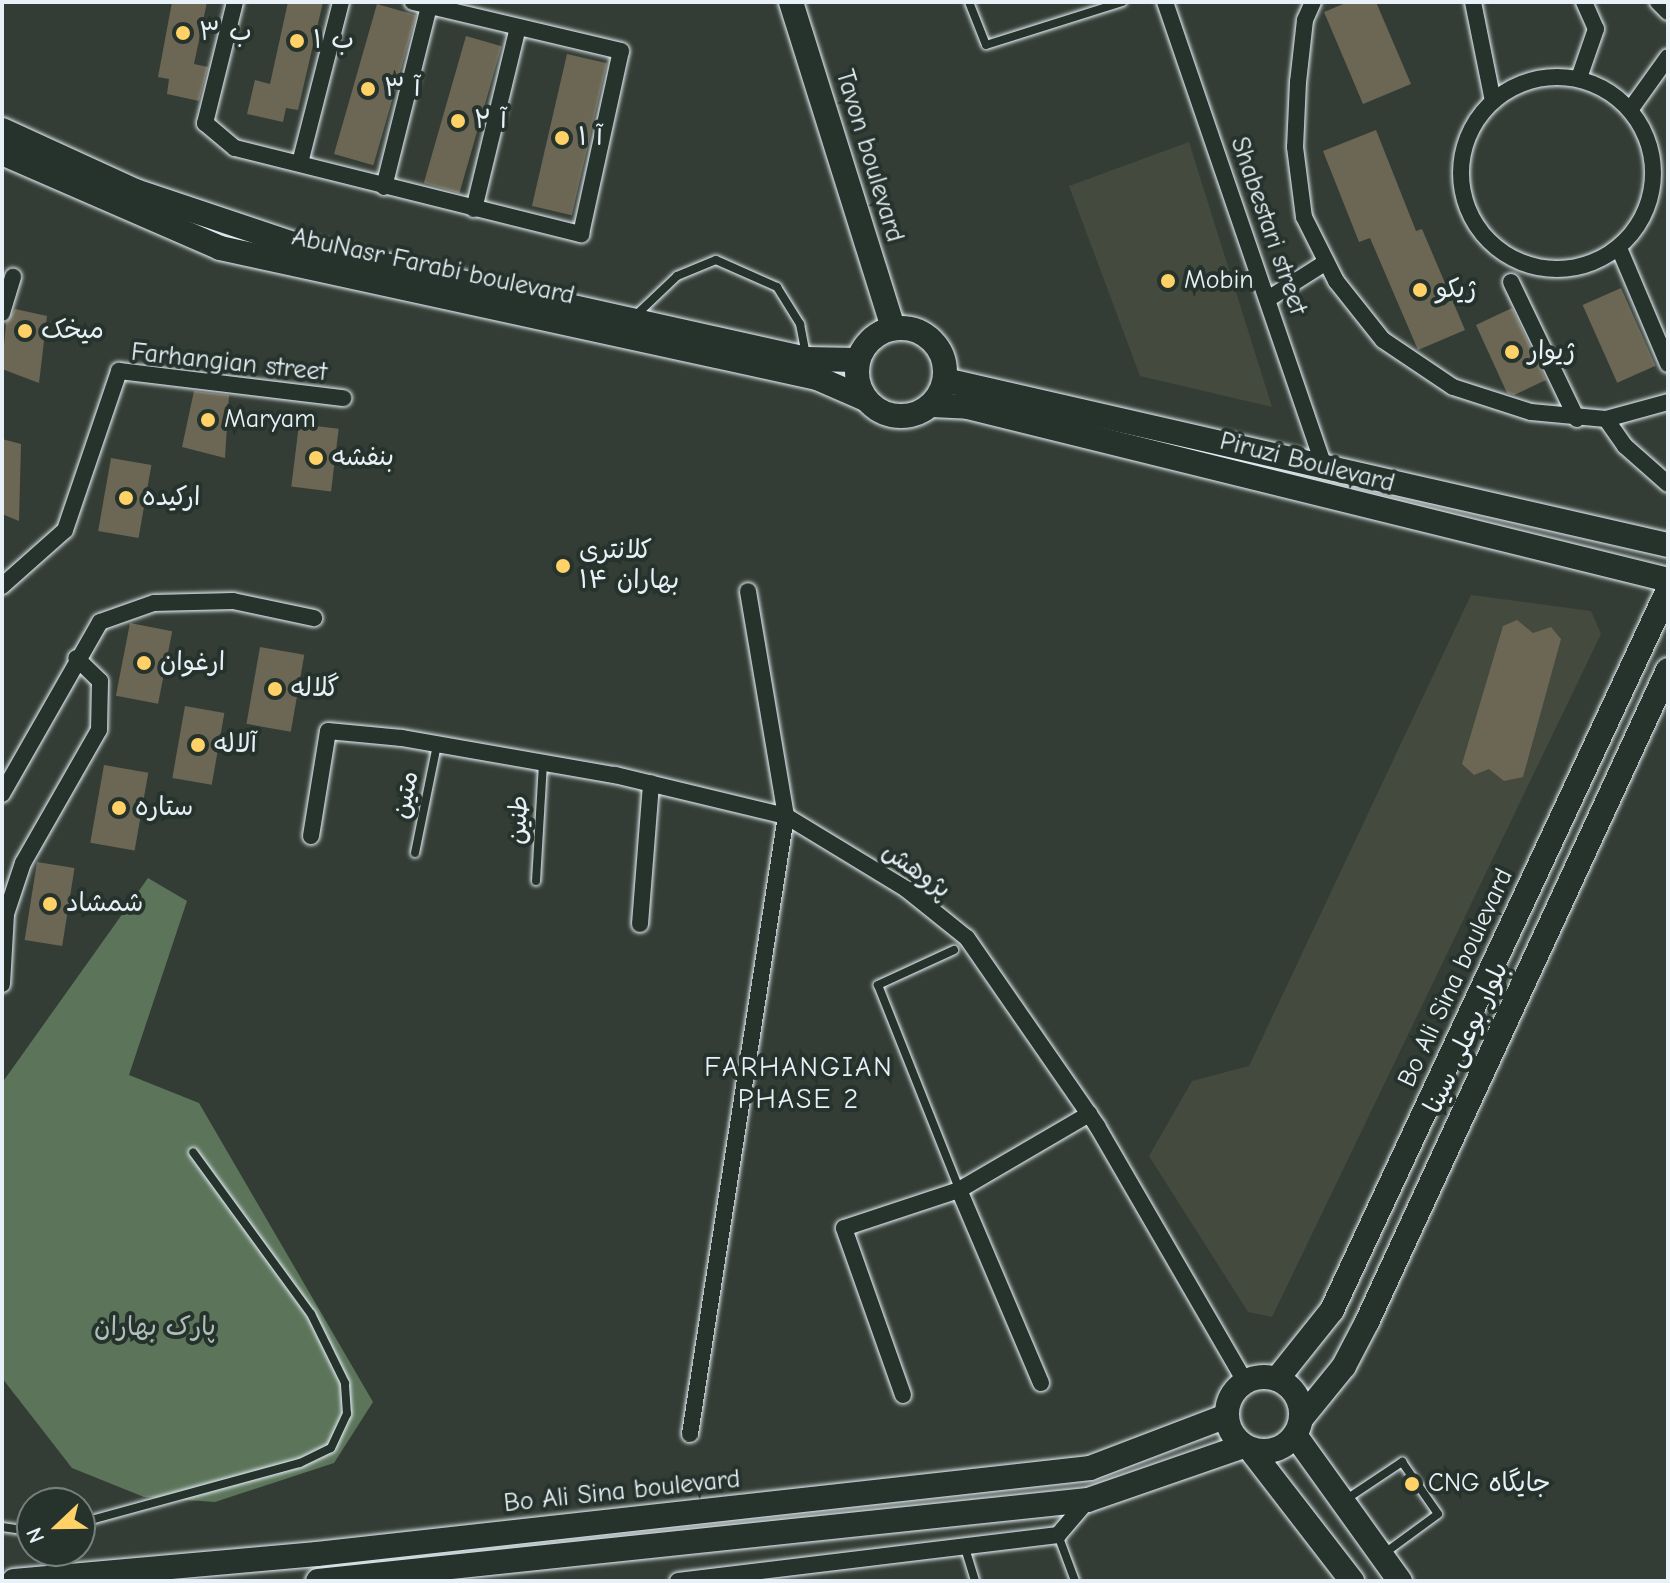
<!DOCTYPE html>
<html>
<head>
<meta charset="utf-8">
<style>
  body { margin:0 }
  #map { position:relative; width:1670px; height:1583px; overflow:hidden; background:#343d35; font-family:"Comic Neue","Playpen Sans Arabic",sans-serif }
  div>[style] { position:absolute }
  .built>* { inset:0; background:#444a3e }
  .green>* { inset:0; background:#5b745a }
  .building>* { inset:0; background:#6b6754; transform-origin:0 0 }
  .roads { filter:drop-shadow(0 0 2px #e8f1f8) drop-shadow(0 0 2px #e8f1f8) }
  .lane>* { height:8px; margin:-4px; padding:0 4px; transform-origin:4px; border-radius:4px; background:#26332d }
  .street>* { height:16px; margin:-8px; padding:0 8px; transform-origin:8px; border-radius:8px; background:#26332d }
  .street>.ring { margin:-8px; padding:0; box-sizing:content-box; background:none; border:16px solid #26332d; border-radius:50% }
  .secondary>* { height:24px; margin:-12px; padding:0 12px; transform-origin:12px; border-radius:12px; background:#26332d }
  .secondary>.ring { margin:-12px; padding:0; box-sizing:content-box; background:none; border:24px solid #26332d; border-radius:50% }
  .dots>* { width:22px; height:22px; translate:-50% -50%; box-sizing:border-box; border:4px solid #26332d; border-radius:50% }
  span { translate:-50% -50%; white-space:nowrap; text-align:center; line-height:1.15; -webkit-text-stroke:8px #26332d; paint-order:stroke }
  .poi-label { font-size:26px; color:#e8f1f8 }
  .left { translate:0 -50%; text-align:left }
  .street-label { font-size:26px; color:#e8f1f8 }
  .park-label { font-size:26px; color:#b0bfb9 }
  .neighbourhood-label { font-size:28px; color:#e8f1f8; letter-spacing:2px }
  .frame { position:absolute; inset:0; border:4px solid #e8f1f8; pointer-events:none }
  .north { position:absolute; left:16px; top:1487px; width:80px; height:80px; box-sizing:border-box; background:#26332d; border:2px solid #747f7e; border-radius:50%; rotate:248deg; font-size:22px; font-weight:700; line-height:32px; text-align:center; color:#e8f1f8 }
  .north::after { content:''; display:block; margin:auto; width:28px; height:36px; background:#ffd166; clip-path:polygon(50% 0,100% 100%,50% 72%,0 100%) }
</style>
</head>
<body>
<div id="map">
  <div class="built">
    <div style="clip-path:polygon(1189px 142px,1272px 407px,1140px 376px,1069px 186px)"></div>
    <div style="clip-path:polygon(1471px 595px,1591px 611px,1601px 634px,1272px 1317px,1248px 1312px,1149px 1156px,1192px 1081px,1249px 1066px)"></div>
  </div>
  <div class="green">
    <div style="clip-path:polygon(148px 878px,187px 901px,129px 1075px,199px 1103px,373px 1402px,334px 1463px,215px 1502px,144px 1497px,72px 1468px,2px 1378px,2px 1083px)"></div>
  </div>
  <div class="building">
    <div style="clip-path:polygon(172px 2px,207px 2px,194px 64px,208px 67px,199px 101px,167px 94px,169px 79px,158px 77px)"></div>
    <div style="clip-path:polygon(288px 2px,323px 2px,298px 110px,286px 108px,283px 122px,247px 114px,255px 80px,270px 84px)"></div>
    <div style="clip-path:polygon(1348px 2px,1376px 2px,1411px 84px,1363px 104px,1324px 12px)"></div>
    <div style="left:377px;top:4px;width:41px;height:156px;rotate:16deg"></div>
    <div style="left:466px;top:36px;width:37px;height:153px;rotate:16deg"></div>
    <div style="left:567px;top:54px;width:41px;height:156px;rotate:13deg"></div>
    <div style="clip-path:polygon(1376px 130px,1416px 231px,1422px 229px,1465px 330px,1418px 350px,1370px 238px,1359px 242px,1323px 151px)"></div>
    <div style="left:1621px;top:288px;width:85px;height:42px;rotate:66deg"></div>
    <div style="clip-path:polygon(1512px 308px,1546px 380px,1514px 395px,1507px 393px,1476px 325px)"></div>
    <div style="clip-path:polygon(15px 309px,47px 316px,39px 383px,2px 369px,6px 323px)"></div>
    <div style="clip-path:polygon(194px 391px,229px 395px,225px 458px,182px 447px)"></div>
    <div style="left:299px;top:424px;width:40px;height:63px;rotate:7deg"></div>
    <div style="clip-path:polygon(2px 439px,21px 444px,19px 521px,2px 514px)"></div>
    <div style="left:111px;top:458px;width:41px;height:74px;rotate:10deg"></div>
    <div style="clip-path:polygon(1517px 620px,1533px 633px,1551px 627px,1561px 639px,1523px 777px,1504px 781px,1489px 769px,1474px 775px,1462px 764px,1503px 626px)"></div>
    <div style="left:130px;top:623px;width:43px;height:74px;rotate:11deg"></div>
    <div style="left:260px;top:647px;width:45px;height:78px;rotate:10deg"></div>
    <div style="left:185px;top:706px;width:40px;height:73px;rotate:10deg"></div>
    <div style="left:104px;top:765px;width:45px;height:79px;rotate:10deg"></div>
    <div style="left:37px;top:862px;width:38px;height:79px;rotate:9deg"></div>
  </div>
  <div class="roads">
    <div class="lane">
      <div style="left:969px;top:2px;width:46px;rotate:68.4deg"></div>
      <div style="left:986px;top:45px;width:143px;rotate:-17.5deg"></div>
      <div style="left:634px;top:317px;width:59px;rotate:-43.6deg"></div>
      <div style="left:677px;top:276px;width:42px;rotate:-22.3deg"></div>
      <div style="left:716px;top:260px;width:67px;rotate:23.9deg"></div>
      <div style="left:777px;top:287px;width:44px;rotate:58.1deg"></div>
      <div style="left:800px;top:324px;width:32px;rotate:79deg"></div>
      <div style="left:415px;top:853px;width:110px;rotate:-78.5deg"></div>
      <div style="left:536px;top:881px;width:118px;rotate:-86.6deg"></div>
      <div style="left:954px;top:950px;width:84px;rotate:155.3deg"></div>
      <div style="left:878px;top:985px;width:219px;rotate:68.3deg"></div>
      <div style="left:1345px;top:1500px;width:69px;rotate:-33.7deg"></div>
      <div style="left:1402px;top:1462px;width:63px;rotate:55.3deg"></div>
      <div style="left:1438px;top:1514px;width:66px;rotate:143.7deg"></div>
      <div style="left:80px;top:1523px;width:228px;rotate:-15.3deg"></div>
      <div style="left:300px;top:1463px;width:34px;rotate:-26deg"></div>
      <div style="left:331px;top:1448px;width:38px;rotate:-65deg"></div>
      <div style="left:347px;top:1414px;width:31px;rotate:-94deg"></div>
      <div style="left:345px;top:1383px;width:77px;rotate:-116.2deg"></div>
      <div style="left:311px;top:1314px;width:200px;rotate:-126.1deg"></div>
      <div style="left:2px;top:1527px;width:30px;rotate:8deg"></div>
      <div style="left:1058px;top:1535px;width:49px;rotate:69.7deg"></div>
      <div style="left:965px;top:1548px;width:34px;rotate:73deg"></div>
    </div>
    <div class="street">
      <div style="left:235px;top:2px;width:125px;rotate:103.9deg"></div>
      <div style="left:205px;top:123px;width:39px;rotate:40deg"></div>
      <div style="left:235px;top:148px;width:357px;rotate:14deg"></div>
      <div style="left:581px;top:234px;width:187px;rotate:-77.7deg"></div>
      <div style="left:621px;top:51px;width:214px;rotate:-166.7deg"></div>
      <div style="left:1165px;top:2px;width:491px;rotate:71.1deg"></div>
      <div style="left:1313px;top:2px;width:20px;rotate:114deg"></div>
      <div style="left:1305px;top:20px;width:62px;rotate:96.4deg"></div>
      <div style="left:1298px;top:82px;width:65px;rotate:92.6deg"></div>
      <div style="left:1295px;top:147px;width:71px;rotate:82.7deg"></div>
      <div style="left:1304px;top:217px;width:72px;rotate:63.4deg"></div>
      <div style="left:1336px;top:281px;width:75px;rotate:51.5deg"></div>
      <div style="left:1383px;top:340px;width:84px;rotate:33.9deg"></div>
      <div style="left:1453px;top:387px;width:82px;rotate:17.8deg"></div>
      <div style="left:1531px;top:412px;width:75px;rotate:5.3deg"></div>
      <div style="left:1606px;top:419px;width:64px;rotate:-15.3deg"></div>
      <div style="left:1473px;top:2px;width:101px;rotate:78.6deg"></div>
      <div style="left:1658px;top:2px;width:14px;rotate:45deg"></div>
      <div class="ring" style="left:1461px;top:77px;width:176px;height:176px"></div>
      <div style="left:1579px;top:78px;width:52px;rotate:-70.9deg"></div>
      <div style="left:1596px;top:29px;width:30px;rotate:-114deg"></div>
      <div style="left:1630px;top:110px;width:65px;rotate:-54.4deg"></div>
      <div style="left:300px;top:163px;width:166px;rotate:-75.7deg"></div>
      <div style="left:384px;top:187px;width:187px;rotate:-76deg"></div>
      <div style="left:474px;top:209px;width:187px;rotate:-76.4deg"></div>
      <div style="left:1619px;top:248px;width:126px;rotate:67.1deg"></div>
      <div style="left:1511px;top:282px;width:152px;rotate:64.3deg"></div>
      <div style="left:1268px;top:299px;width:69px;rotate:-32.5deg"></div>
      <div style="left:2px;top:313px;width:38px;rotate:-73deg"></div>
      <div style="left:1606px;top:419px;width:33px;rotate:55deg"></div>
      <div style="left:1625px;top:446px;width:57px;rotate:41.5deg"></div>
      <div style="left:2px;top:586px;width:84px;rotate:-41.6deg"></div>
      <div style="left:65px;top:530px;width:168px;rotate:-71.2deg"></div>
      <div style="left:119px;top:371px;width:226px;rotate:6.9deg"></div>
      <div style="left:2px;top:794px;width:198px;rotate:-60.3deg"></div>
      <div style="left:100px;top:622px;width:57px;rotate:-19.4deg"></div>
      <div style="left:154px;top:603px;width:79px;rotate:-1.5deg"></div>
      <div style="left:233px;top:601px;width:83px;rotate:11.9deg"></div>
      <div style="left:311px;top:836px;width:106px;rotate:-80.8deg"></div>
      <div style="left:328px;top:731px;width:74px;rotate:5.4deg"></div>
      <div style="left:402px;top:738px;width:216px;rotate:9.9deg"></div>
      <div style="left:615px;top:775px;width:176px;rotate:13.5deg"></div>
      <div style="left:786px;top:816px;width:140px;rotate:31.3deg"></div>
      <div style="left:906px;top:889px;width:78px;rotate:38.8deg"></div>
      <div style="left:967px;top:938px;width:229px;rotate:55.3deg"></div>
      <div style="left:1097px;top:1126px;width:295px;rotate:59.9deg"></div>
      <div style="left:640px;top:924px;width:141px;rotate:-85.5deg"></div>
      <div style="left:2px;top:984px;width:70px;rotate:-86.7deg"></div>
      <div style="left:6px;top:914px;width:54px;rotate:-71.6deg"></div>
      <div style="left:23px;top:863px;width:153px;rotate:-60.3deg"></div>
      <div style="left:99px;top:730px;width:49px;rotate:-88.8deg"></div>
      <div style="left:100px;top:681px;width:33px;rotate:-136deg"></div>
      <div style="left:1041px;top:1383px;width:210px;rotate:-113deg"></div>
      <div style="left:959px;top:1190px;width:151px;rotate:-30.3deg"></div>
      <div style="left:903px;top:1395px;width:177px;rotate:-109.5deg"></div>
      <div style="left:844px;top:1228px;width:121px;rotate:-18.3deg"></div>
      <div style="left:690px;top:1434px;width:625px;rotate:-81.17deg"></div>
      <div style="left:786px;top:816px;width:228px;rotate:-99.6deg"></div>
      <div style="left:678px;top:1581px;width:383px;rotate:-6.9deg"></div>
      <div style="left:1058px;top:1535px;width:46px;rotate:-49.4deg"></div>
    </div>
    <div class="secondary">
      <div style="left:791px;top:2px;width:342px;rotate:72.6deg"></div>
      <div style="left:2px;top:130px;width:146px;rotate:24.6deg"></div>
      <div style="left:135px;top:191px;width:173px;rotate:18.5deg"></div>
      <div style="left:299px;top:246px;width:520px;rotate:12.54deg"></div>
      <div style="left:807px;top:359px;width:51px;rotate:1.1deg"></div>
      <div style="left:2px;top:153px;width:238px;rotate:23.5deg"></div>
      <div style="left:220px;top:248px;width:611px;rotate:12.28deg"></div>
      <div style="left:817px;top:378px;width:52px;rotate:23.6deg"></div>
      <div class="ring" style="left:857px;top:328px;width:64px;height:64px"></div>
      <div style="left:945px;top:380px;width:742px;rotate:12.86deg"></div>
      <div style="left:932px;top:405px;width:36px;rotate:3deg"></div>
      <div style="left:968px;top:407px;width:721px;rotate:13.88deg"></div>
      <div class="ring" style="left:1227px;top:1377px;width:50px;height:50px"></div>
      <div style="left:1277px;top:1379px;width:88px;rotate:-51.4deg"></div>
      <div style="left:1332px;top:1310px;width:795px;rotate:-64.98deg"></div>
      <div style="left:1301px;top:1419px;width:68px;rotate:-50.9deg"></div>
      <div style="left:1344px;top:1366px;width:50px;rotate:-62.4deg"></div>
      <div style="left:1367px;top:1322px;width:718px;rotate:-65.22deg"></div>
      <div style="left:1295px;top:1435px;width:180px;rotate:54.3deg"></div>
      <div style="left:1250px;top:1449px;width:167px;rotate:52.3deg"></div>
      <div style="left:14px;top:1581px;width:304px;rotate:-5.1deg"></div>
      <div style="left:317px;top:1554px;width:778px;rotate:-6.35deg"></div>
      <div style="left:1090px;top:1468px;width:146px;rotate:-20.9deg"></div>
      <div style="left:318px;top:1581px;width:774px;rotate:-6.01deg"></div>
      <div style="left:1088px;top:1500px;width:165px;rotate:-19.1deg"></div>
    </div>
  </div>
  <div class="dots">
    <div style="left:183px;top:33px;background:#ffd166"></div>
    <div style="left:297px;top:41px;background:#ffd166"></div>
    <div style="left:368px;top:89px;background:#ffd166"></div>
    <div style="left:458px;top:121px;background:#ffd166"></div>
    <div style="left:562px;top:138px;background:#ffd166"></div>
    <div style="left:1168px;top:281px;background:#ffd166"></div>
    <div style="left:1420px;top:290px;background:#ffd166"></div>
    <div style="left:25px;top:331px;background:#ffd166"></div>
    <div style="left:1512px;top:352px;background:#ffd166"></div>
    <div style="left:208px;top:420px;background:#ffd166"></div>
    <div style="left:316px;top:458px;background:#ffd166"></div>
    <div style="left:126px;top:498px;background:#ffd166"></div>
    <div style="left:563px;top:566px;background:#ffd166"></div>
    <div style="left:144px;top:663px;background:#ffd166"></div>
    <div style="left:275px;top:689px;background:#ffd166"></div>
    <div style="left:198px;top:745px;background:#ffd166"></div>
    <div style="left:119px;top:808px;background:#ffd166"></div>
    <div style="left:50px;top:904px;background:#ffd166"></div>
    <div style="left:1412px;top:1484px;background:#ffd166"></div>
  </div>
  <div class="poi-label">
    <span class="left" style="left:199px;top:33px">ب ۳</span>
    <span class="left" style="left:313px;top:41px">ب ۱</span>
    <span class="left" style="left:384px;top:89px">آ ۳</span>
    <span class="left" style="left:474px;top:121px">آ ۲</span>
    <span class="left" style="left:578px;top:138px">آ ۱</span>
    <span class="left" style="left:1184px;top:281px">Mobin</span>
    <span class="left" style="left:1436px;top:290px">ژیکو</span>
    <span class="left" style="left:41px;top:331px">میخک</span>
    <span class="left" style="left:1528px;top:352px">ژیوار</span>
    <span class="left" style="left:224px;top:420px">Maryam</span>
    <span class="left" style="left:332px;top:458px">بنفشه</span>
    <span class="left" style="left:142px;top:498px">ارکیده</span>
    <span class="left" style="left:579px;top:566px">کلانتری<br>۱۴ بهاران</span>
    <span class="left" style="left:160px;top:663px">ارغوان</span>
    <span class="left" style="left:291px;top:689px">گلاله</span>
    <span class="left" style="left:214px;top:745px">آلاله</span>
    <span class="left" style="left:135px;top:808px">ستاره</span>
    <span class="left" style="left:66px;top:904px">شمشاد</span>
    <span class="left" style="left:1428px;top:1484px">CNG جایگاه</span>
  </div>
  <div class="street-label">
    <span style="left:869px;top:156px;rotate:73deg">Tavon boulevard</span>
    <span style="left:1268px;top:226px;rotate:71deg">Shabestari street</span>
    <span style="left:433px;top:267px;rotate:12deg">AbuNasr Farabi boulevard</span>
    <span style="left:229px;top:363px;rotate:6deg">Farhangian street</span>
    <span style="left:1307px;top:463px;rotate:14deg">Piruzi Boulevard</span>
    <span style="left:406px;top:795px;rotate:-79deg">متین</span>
    <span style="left:519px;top:820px;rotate:-87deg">طنین</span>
    <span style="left:916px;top:871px;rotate:35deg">پژوهش</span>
    <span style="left:1456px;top:978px;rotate:-65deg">Bo Ali Sina boulevard</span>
    <span style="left:1467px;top:1038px;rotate:-65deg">بلوار بوعلی سینا</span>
    <span style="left:622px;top:1492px;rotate:-6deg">Bo Ali Sina boulevard</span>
  </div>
  <div class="park-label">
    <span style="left:155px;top:1328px">پارک بهاران</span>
  </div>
  <div class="neighbourhood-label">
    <span style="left:799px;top:1083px">FARHANGIAN<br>PHASE 2</span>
  </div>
  <div class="frame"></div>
  <div class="north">N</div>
</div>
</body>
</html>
